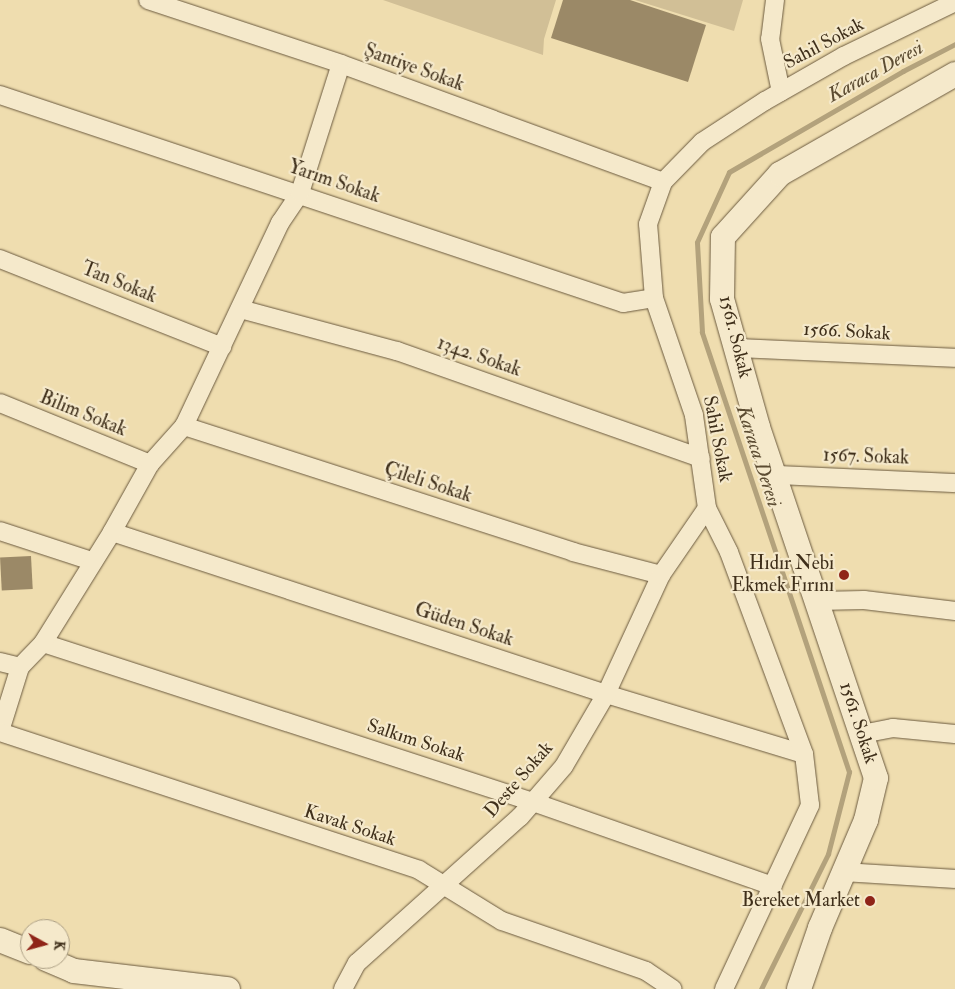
<!DOCTYPE html>
<html>
<head>
<meta charset="utf-8">
<style>
  body { margin:0 }
  #map { position:relative; width:955px; height:989px; overflow:hidden; background:#efddaf; font-family:"IM FELL Double Pica",serif }
  div>[style] { position:absolute }
  .green>* { inset:0; background:#d1bf96 }
  .stream>* { height:5px; margin:-2.5px; padding:0 2.5px; transform-origin:2.5px; border-radius:2.5px; background:#b3a27c }
  .building>* { inset:0; background:#9b8967; transform-origin:0 0 }
  .roads { filter:drop-shadow(0 0 1px #6b5a3f) drop-shadow(0 0 1px #6b5a3f) }
  .street>* { height:18px; margin:-9px; padding:0 9px; transform-origin:9px; border-radius:9px; background:#f5e9cb }
  .secondary>* { height:24px; margin:-12px; padding:0 12px; transform-origin:12px; border-radius:12px; background:#f5e9cb }
  .dots>* { width:14px; height:14px; translate:-50% -50%; box-sizing:border-box; border:2px solid #f5e9cb; border-radius:50% }
  span { translate:-50% -50%; white-space:nowrap; text-align:center; line-height:1.15; -webkit-text-stroke:4.5px #f5e9cb; paint-order:stroke }
  .street-label { font-size:19px; color:#3f2f1a }
  .poi-label { font-size:19px; color:#3f2f1a }
  .right { translate:-100% -50%; text-align:right }
  .water-label { font-size:20px; color:#5c4c32; font-style:italic }
  .north { position:absolute; left:20px; top:919px; width:50px; height:50px; box-sizing:border-box; background:#f5e9cb; border:1px solid #ac9f84; border-radius:50%; rotate:97deg; font-size:14px; font-weight:700; line-height:20px; text-align:center; color:#3f2f1a }
  .north::after { content:''; display:block; margin:auto; width:18px; height:22px; background:#8f2418; clip-path:polygon(50% 0,100% 100%,50% 72%,0 100%) }
</style>
</head>
<body>
<div id="map">
  <div class="green">
    <div style="clip-path:polygon(383px 0,556px 0,544px 39px,543px 55px)"></div>
    <div style="clip-path:polygon(635px 0,743px 0,734px 31px)"></div>
  </div>
  <div class="stream">
    <div style="left:761px;top:989px;width:151px;rotate:-63.6deg"></div>
    <div style="left:828px;top:854px;width:85px;rotate:-75.6deg"></div>
    <div style="left:849px;top:772px;width:464px;rotate:-108.5deg"></div>
    <div style="left:702px;top:332px;width:90px;rotate:-93.2deg"></div>
    <div style="left:697px;top:242px;width:77px;rotate:-65.4deg"></div>
    <div style="left:729px;top:172px;width:201px;rotate:-30.1deg"></div>
    <div style="left:903px;top:71px;width:59px;rotate:-27.4deg"></div>
  </div>
  <div class="building">
    <div style="clip-path:polygon(563px 0,630px 0,706px 25px,688px 82px,551px 38px)"></div>
    <div style="left:31px;top:556px;width:33px;height:31px;rotate:87deg"></div>
  </div>
  <div class="roads">
    <div class="street">
      <div style="left:148px;top:0;width:203px;rotate:18.3deg"></div>
      <div style="left:341px;top:64px;width:343px;rotate:20.1deg"></div>
      <div style="left:775px;top:0;width:39px;rotate:97deg"></div>
      <div style="left:770px;top:39px;width:54px;rotate:78.3deg"></div>
      <div style="left:0;top:95px;width:657px;rotate:18.46deg"></div>
      <div style="left:623px;top:303px;width:31px;rotate:-9deg"></div>
      <div style="left:0;top:259px;width:239px;rotate:21.6deg"></div>
      <div style="left:240px;top:309px;width:163px;rotate:15deg"></div>
      <div style="left:397px;top:351px;width:322px;rotate:19.4deg"></div>
      <div style="left:736px;top:348px;width:219px;rotate:2.6deg"></div>
      <div style="left:0;top:403px;width:162px;rotate:22.1deg"></div>
      <div style="left:184px;top:426px;width:409px;rotate:17.9deg"></div>
      <div style="left:573px;top:552px;width:91px;rotate:14.6deg"></div>
      <div style="left:776px;top:475px;width:179px;rotate:2.6deg"></div>
      <div style="left:0;top:531px;width:97px;rotate:18.1deg"></div>
      <div style="left:112px;top:532px;width:520px;rotate:18.16deg"></div>
      <div style="left:606px;top:694px;width:207px;rotate:16.9deg"></div>
      <div style="left:818px;top:601px;width:46px;rotate:-1.2deg"></div>
      <div style="left:864px;top:600px;width:92px;rotate:6.9deg"></div>
      <div style="left:43px;top:643px;width:515px;rotate:17.98deg"></div>
      <div style="left:533px;top:802px;width:254px;rotate:19.3deg"></div>
      <div style="left:0;top:662px;width:21px;rotate:14deg"></div>
      <div style="left:0;top:731px;width:67px;rotate:-72.6deg"></div>
      <div style="left:20px;top:667px;width:33px;rotate:-46deg"></div>
      <div style="left:43px;top:643px;width:131px;rotate:-58.1deg"></div>
      <div style="left:112px;top:532px;width:78px;rotate:-60.8deg"></div>
      <div style="left:150px;top:464px;width:51px;rotate:-48.2deg"></div>
      <div style="left:184px;top:426px;width:225px;rotate:-64.7deg"></div>
      <div style="left:280px;top:223px;width:36px;rotate:-56deg"></div>
      <div style="left:300px;top:193px;width:135px;rotate:-72.4deg"></div>
      <div style="left:0;top:732px;width:441px;rotate:18.2deg"></div>
      <div style="left:419px;top:870px;width:97px;rotate:31.6deg"></div>
      <div style="left:502px;top:921px;width:152px;rotate:19.1deg"></div>
      <div style="left:646px;top:971px;width:32px;rotate:34deg"></div>
      <div style="left:862px;top:734px;width:32px;rotate:-11deg"></div>
      <div style="left:893px;top:728px;width:62px;rotate:5.5deg"></div>
      <div style="left:844px;top:872px;width:111px;rotate:3.6deg"></div>
      <div style="left:343px;top:989px;width:30px;rotate:-62deg"></div>
      <div style="left:357px;top:963px;width:219px;rotate:-41.9deg"></div>
      <div style="left:520px;top:817px;width:67px;rotate:-49.2deg"></div>
      <div style="left:564px;top:766px;width:83px;rotate:-59.7deg"></div>
      <div style="left:606px;top:694px;width:131px;rotate:-65.2deg"></div>
      <div style="left:661px;top:575px;width:81px;rotate:-55.5deg"></div>
      <div style="left:724px;top:989px;width:203px;rotate:-64.9deg"></div>
      <div style="left:810px;top:805px;width:51px;rotate:-96.7deg"></div>
      <div style="left:804px;top:754px;width:215px;rotate:-110.4deg"></div>
      <div style="left:729px;top:552px;width:49px;rotate:-116.6deg"></div>
      <div style="left:707px;top:508px;width:94px;rotate:-98deg"></div>
      <div style="left:694px;top:415px;width:124px;rotate:-108.9deg"></div>
      <div style="left:654px;top:298px;width:74px;rotate:-94.6deg"></div>
      <div style="left:648px;top:224px;width:45px;rotate:-70.3deg"></div>
      <div style="left:663px;top:182px;width:56px;rotate:-45.7deg"></div>
      <div style="left:702px;top:142px;width:75px;rotate:-33.1deg"></div>
      <div style="left:765px;top:101px;width:91px;rotate:-29.7deg"></div>
      <div style="left:844px;top:56px;width:123px;rotate:-25.9deg"></div>
    </div>
    <div class="secondary">
      <div style="left:0;top:940px;width:32px;rotate:22deg"></div>
      <div style="left:46px;top:959px;width:30px;rotate:23deg"></div>
      <div style="left:74px;top:971px;width:155px;rotate:6.7deg"></div>
      <div style="left:799px;top:989px;width:65px;rotate:-71deg"></div>
      <div style="left:820px;top:928px;width:117px;rotate:-66.9deg"></div>
      <div style="left:866px;top:820px;width:43px;rotate:-76.6deg"></div>
      <div style="left:876px;top:778px;width:370px;rotate:-108.6deg"></div>
      <div style="left:758px;top:427px;width:133px;rotate:-105.7deg"></div>
      <div style="left:722px;top:299px;width:62px;rotate:-89.1deg"></div>
      <div style="left:723px;top:237px;width:85px;rotate:-47.9deg"></div>
      <div style="left:780px;top:174px;width:202px;rotate:-29.7deg"></div>
    </div>
  </div>
  <div class="dots">
    <div style="left:844px;top:575px;background:#8f2418"></div>
    <div style="left:870px;top:901px;background:#8f2418"></div>
  </div>
  <div class="street-label">
    <span style="left:824px;top:44px;rotate:-28deg">Sahil Sokak</span>
    <span style="left:414px;top:68px;rotate:20deg">Şantiye Sokak</span>
    <span style="left:334px;top:182px;rotate:19deg">Yarım Sokak</span>
    <span style="left:119px;top:283px;rotate:22deg">Tan Sokak</span>
    <span style="left:847px;top:332px;rotate:3deg">1566. Sokak</span>
    <span style="left:735px;top:337px;rotate:76deg">1561. Sokak</span>
    <span style="left:479px;top:357px;rotate:19deg">1342. Sokak</span>
    <span style="left:83px;top:414px;rotate:22deg">Bilim Sokak</span>
    <span style="left:717px;top:439px;rotate:79deg">Sahil Sokak</span>
    <span style="left:866px;top:457px;rotate:2deg">1567. Sokak</span>
    <span style="left:428px;top:483px;rotate:18deg">Çileli Sokak</span>
    <span style="left:464px;top:625px;rotate:18deg">Güden Sokak</span>
    <span style="left:858px;top:723px;rotate:72deg">1561. Sokak</span>
    <span style="left:416px;top:741px;rotate:18deg">Salkım Sokak</span>
    <span style="left:519px;top:780px;rotate:-49deg">Deste Sokak</span>
    <span style="left:350px;top:826px;rotate:18deg">Kavak Sokak</span>
  </div>
  <div class="poi-label">
    <span class="right" style="left:834px;top:575px">Hıdır Nebi<br>Ekmek Fırını</span>
    <span class="right" style="left:860px;top:901px">Bereket Market</span>
  </div>
  <div class="water-label">
    <span style="left:875px;top:71px;rotate:-29deg">Karaca Deresi</span>
    <span style="left:759px;top:456px;rotate:72deg">Karaca Deresi</span>
  </div>
  <div class="north">K</div>
</div>
</body>
</html>
